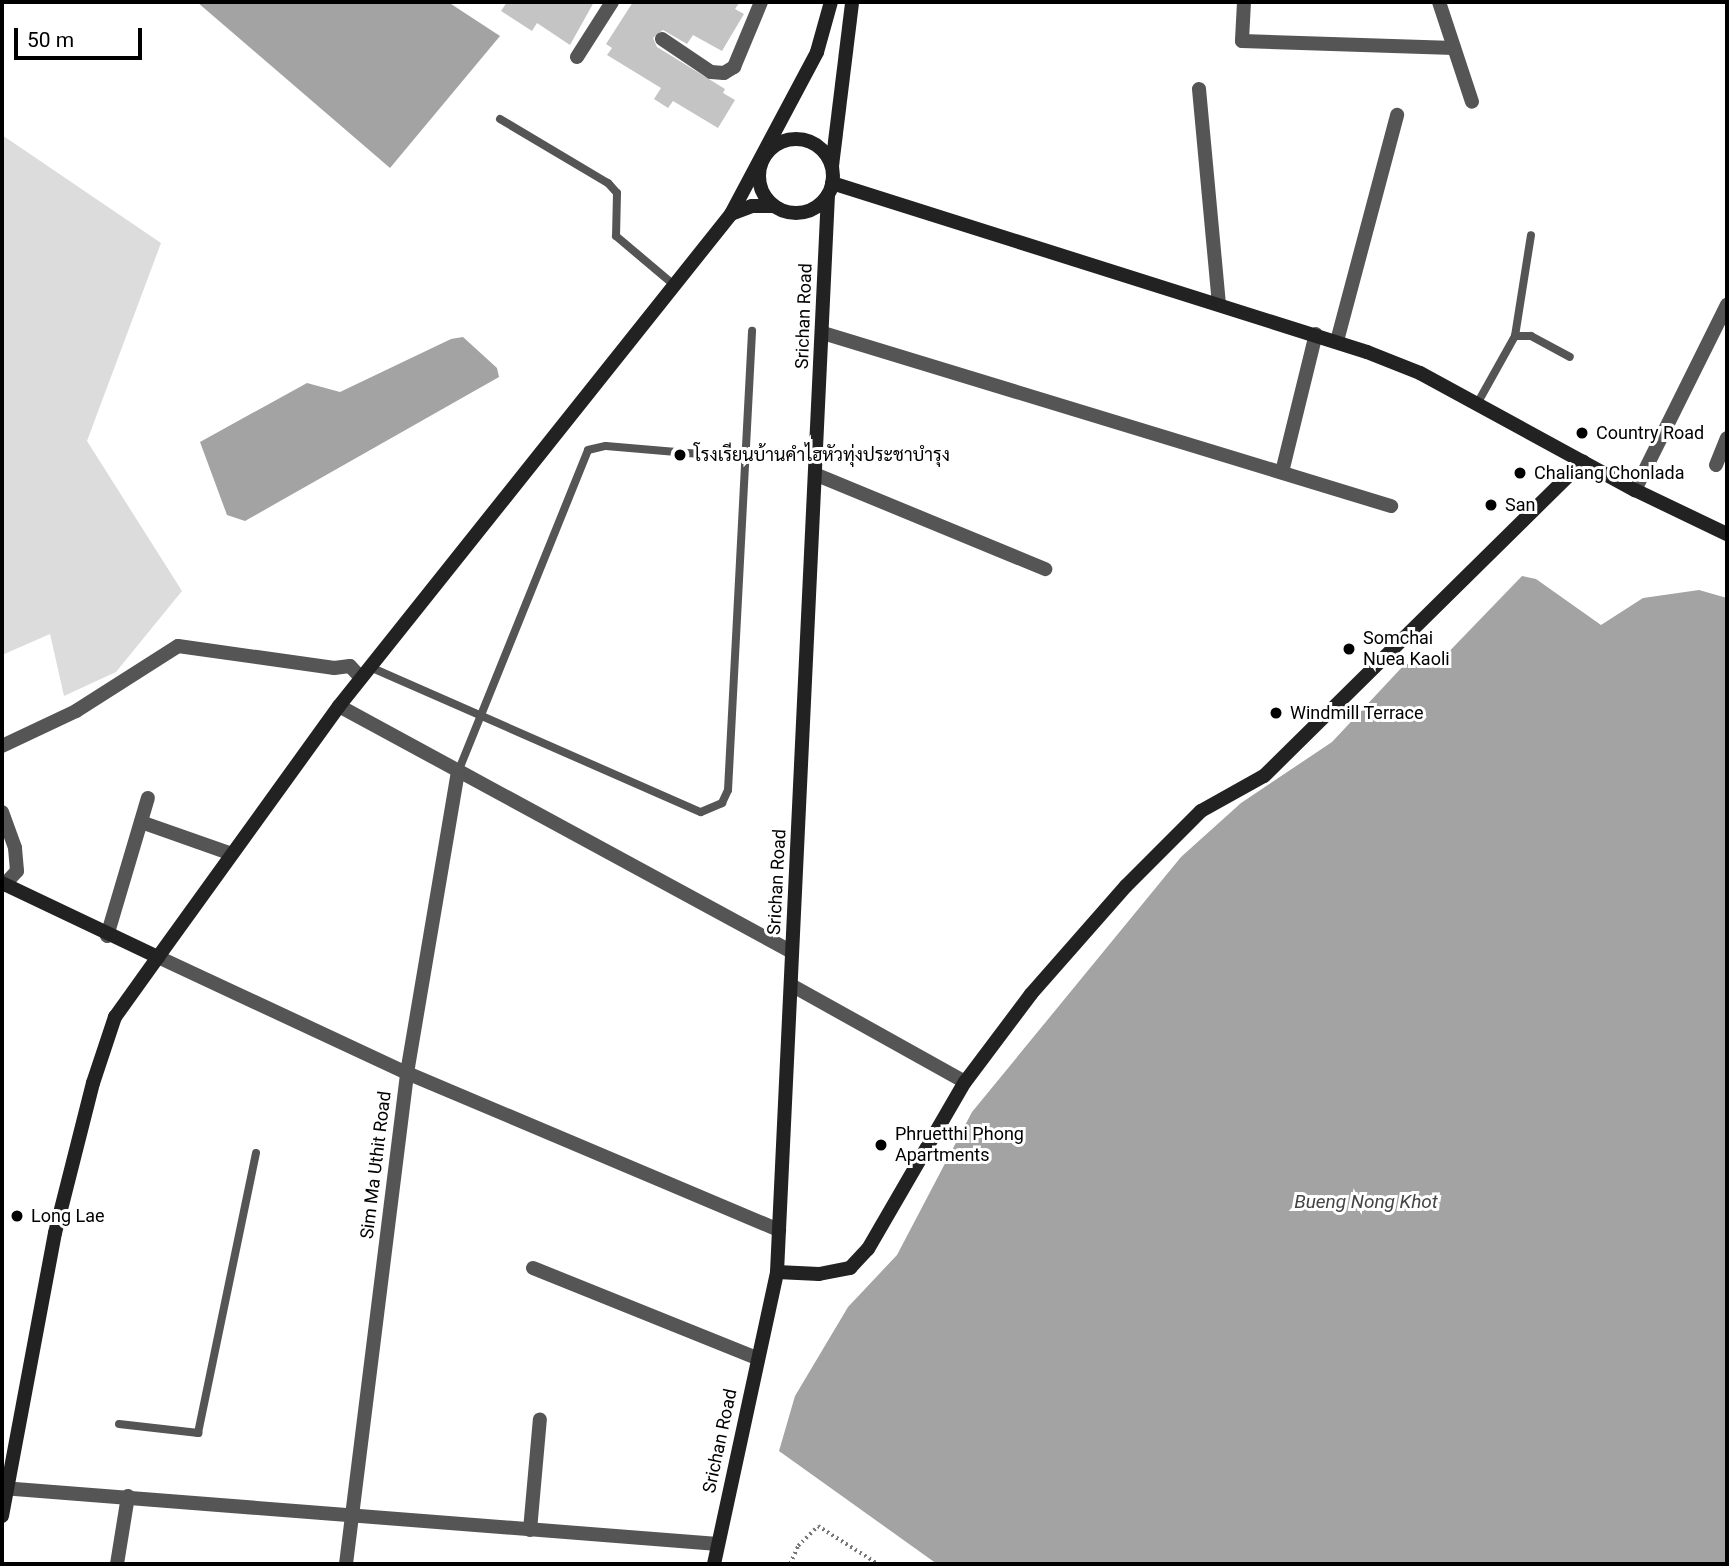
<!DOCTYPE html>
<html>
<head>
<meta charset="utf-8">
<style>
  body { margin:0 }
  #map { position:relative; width:1729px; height:1566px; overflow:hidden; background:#fff; font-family:Roboto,Sarabun,sans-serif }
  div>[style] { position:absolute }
  .green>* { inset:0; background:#dcdcdc }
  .water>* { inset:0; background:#a3a3a3 }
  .building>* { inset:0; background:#c4c4c4 }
  .path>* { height:3.5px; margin-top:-1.75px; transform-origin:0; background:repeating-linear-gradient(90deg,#777 0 2px,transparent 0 5.5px) }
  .lane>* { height:8px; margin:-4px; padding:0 4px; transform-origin:4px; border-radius:4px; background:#555 }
  .street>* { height:14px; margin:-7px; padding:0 7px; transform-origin:7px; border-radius:7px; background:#555 }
  .secondary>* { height:14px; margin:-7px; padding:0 7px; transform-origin:7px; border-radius:7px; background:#222 }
  .secondary>.ring { margin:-7px; padding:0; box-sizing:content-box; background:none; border:14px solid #222; border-radius:50% }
  .dots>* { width:19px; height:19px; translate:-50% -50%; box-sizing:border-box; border:4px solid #fff; border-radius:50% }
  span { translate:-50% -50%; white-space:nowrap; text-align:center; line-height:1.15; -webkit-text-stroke:6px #fff; paint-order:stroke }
  .street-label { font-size:18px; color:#000 }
  .poi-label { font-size:18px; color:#000 }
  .left { translate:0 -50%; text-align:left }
  .water-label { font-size:19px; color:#444; font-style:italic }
  .frame { position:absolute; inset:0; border:4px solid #000; pointer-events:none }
  .scale { position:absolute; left:14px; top:28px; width:128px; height:32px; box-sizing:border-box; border:4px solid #000; border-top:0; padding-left:9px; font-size:21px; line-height:24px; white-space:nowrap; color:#000; -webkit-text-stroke:5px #fff; paint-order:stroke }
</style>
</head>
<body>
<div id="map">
  <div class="green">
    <div style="clip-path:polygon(2px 135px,161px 243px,87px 441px,182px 591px,116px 672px,64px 696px,50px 634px,2px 655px)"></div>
  </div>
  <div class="water">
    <div style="clip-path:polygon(197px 2px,448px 2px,500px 36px,390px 168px)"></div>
    <div style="clip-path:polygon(463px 337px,497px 368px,499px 377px,245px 521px,227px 515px,200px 442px,307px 383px,340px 392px,451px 339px)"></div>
    <div style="clip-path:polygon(1522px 576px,1536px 579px,1601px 625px,1643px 598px,1699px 590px,1727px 598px,1727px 1564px,937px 1564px,779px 1451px,795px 1396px,848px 1307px,897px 1255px,972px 1112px,1181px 857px,1241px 803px,1332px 742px,1405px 664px,1438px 663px)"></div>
  </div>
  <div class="building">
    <div style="clip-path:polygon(507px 2px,594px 2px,570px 45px,537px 23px,532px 31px,501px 11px)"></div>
    <div style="clip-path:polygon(633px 2px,740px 2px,735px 9px,744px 14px,722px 51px,693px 35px,687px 44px,663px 30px,653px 38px,657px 47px,725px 89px,723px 93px,735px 100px,718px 128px,673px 101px,668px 108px,654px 99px,661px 88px,607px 55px,612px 48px,606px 44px)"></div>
  </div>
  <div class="path">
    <div style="left:790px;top:1564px;width:20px;rotate:-66deg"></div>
    <div style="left:798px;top:1546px;width:28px;rotate:-45deg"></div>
    <div style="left:818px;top:1526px;width:71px;rotate:32.3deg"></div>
  </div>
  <div class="lane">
    <div style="left:500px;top:119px;width:126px;rotate:30.7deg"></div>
    <div style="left:608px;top:183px;width:13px;rotate:48deg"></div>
    <div style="left:617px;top:193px;width:43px;rotate:91.3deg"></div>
    <div style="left:616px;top:236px;width:76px;rotate:40.2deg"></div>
    <div style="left:1515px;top:336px;width:16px"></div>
    <div style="left:1531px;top:336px;width:44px;rotate:28.3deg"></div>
    <div style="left:1477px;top:404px;width:78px;rotate:-60.8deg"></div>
    <div style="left:1515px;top:336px;width:102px;rotate:-81deg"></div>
    <div style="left:370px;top:667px;width:361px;rotate:23.7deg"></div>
    <div style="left:701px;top:812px;width:23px;rotate:-23deg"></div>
    <div style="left:722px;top:803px;width:14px;rotate:-65deg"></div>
    <div style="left:728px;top:790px;width:460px;rotate:-87deg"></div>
    <div style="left:458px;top:772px;width:347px;rotate:-68deg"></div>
    <div style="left:588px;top:450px;width:18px;rotate:-13deg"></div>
    <div style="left:606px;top:446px;width:141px;rotate:4.9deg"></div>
    <div style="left:119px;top:1424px;width:80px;rotate:6.5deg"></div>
    <div style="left:198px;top:1433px;width:286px;rotate:-78.3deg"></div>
  </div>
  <div class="street">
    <div style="left:1244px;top:2px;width:39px;rotate:93deg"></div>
    <div style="left:1242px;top:41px;width:212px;rotate:1.9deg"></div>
    <div style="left:1439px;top:2px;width:105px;rotate:71.7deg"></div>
    <div style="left:662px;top:39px;width:59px;rotate:34deg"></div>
    <div style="left:711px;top:72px;width:13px;rotate:4deg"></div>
    <div style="left:724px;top:73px;width:12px;rotate:-31deg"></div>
    <div style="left:734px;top:67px;width:70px;rotate:-67.4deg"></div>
    <div style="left:577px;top:57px;width:65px;rotate:-57.5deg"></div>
    <div style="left:1199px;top:89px;width:216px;rotate:84.7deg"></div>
    <div style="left:823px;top:333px;width:594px;rotate:16.94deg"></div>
    <div style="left:1337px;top:341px;width:234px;rotate:-75.1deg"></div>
    <div style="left:1716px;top:465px;width:29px;rotate:-68deg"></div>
    <div style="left:1282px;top:472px;width:142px;rotate:-76.2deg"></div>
    <div style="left:817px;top:475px;width:247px;rotate:22.4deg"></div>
    <div style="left:1635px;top:490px;width:207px;rotate:-63.6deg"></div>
    <div style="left:339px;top:706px;width:515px;rotate:28.5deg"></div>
    <div style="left:2px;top:746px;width:82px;rotate:-25.3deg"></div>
    <div style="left:76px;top:711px;width:121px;rotate:-32.5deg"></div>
    <div style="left:178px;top:646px;width:158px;rotate:8deg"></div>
    <div style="left:334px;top:668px;width:16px;rotate:-7deg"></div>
    <div style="left:350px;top:666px;width:16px;rotate:47deg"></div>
    <div style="left:2px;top:812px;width:38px;rotate:70deg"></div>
    <div style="left:15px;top:848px;width:23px;rotate:85deg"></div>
    <div style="left:17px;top:871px;width:19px;rotate:133deg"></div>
    <div style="left:141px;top:822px;width:96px;rotate:19.4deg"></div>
    <div style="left:107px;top:936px;width:144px;rotate:-73.5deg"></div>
    <div style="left:158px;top:957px;width:275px;rotate:25deg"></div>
    <div style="left:407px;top:1073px;width:404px;rotate:22.9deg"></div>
    <div style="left:791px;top:985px;width:199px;rotate:29.1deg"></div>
    <div style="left:533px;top:1268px;width:241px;rotate:21.9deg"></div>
    <div style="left:2px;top:1488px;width:718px;rotate:4.47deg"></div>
    <div style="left:530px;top:1530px;width:111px;rotate:-84.9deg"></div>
    <div style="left:117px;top:1564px;width:69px;rotate:-80.8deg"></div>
    <div style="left:346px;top:1564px;width:495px;rotate:-82.9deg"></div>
    <div style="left:407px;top:1073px;width:305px;rotate:-80.4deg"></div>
  </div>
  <div class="secondary">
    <div class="ring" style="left:759px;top:139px;width:60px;height:60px"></div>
    <div style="left:832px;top:166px;width:165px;rotate:-83deg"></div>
    <div style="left:832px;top:183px;width:561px;rotate:17.53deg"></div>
    <div style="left:1367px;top:352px;width:57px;rotate:21.6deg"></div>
    <div style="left:1420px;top:373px;width:245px;rotate:28.6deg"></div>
    <div style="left:1635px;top:490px;width:102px;rotate:25.6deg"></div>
    <div style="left:731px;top:214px;width:22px;rotate:-21deg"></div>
    <div style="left:752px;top:206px;width:22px"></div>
    <div style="left:2px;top:883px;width:173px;rotate:25.4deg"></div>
    <div style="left:158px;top:957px;width:309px;rotate:-54.2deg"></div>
    <div style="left:339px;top:706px;width:629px;rotate:-51.45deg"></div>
    <div style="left:731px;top:214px;width:183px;rotate:-62deg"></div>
    <div style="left:817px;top:52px;width:52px;rotate:-74.4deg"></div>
    <div style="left:777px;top:1272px;width:42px;rotate:2.7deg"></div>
    <div style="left:819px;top:1274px;width:32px;rotate:-11deg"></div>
    <div style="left:850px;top:1268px;width:26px;rotate:-47deg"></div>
    <div style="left:868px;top:1249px;width:193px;rotate:-59.9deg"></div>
    <div style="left:965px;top:1082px;width:110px;rotate:-53.1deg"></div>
    <div style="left:1031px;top:994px;width:144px;rotate:-48.7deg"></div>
    <div style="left:1126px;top:886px;width:106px;rotate:-45deg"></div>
    <div style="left:1201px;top:811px;width:72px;rotate:-29.1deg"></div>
    <div style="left:1264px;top:776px;width:448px;rotate:-44.6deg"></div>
    <div style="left:2px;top:1516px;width:288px;rotate:-79.4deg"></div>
    <div style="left:55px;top:1233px;width:155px;rotate:-75.8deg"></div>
    <div style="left:93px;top:1083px;width:70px;rotate:-71.6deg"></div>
    <div style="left:115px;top:1017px;width:74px;rotate:-54.4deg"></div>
    <div style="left:714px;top:1564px;width:299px;rotate:-77.8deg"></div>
    <div style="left:777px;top:1272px;width:1078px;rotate:-87.29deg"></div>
  </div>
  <div class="dots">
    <div style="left:1582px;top:433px;background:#000"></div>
    <div style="left:680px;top:455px;background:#000"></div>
    <div style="left:1520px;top:473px;background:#000"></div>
    <div style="left:1491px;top:505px;background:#000"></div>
    <div style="left:1349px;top:649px;background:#000"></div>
    <div style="left:1276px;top:713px;background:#000"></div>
    <div style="left:881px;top:1145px;background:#000"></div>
    <div style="left:17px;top:1216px;background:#000"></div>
  </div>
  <div class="street-label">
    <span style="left:804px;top:316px;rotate:-88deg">Srichan Road</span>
    <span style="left:777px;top:882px;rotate:-87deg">Srichan Road</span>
    <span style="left:376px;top:1165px;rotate:-83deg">Sim Ma Uthit Road</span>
    <span style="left:720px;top:1441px;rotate:-78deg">Srichan Road</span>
  </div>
  <div class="poi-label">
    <span class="left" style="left:1596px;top:433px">Country Road</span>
    <span class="left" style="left:694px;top:455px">โรงเรียนบ้านคำไฮหัวทุ่งประชาบำรุง</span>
    <span class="left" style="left:1534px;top:473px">Chaliang Chonlada</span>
    <span class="left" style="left:1505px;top:505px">San</span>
    <span class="left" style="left:1363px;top:649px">Somchai<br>Nuea Kaoli</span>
    <span class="left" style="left:1290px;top:713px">Windmill Terrace</span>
    <span class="left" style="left:895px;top:1145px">Phruetthi Phong<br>Apartments</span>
    <span class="left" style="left:31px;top:1216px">Long Lae</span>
  </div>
  <div class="water-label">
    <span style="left:1366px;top:1202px">Bueng Nong Khot</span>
  </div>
  <div class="frame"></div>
  <div class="scale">50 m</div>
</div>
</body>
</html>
